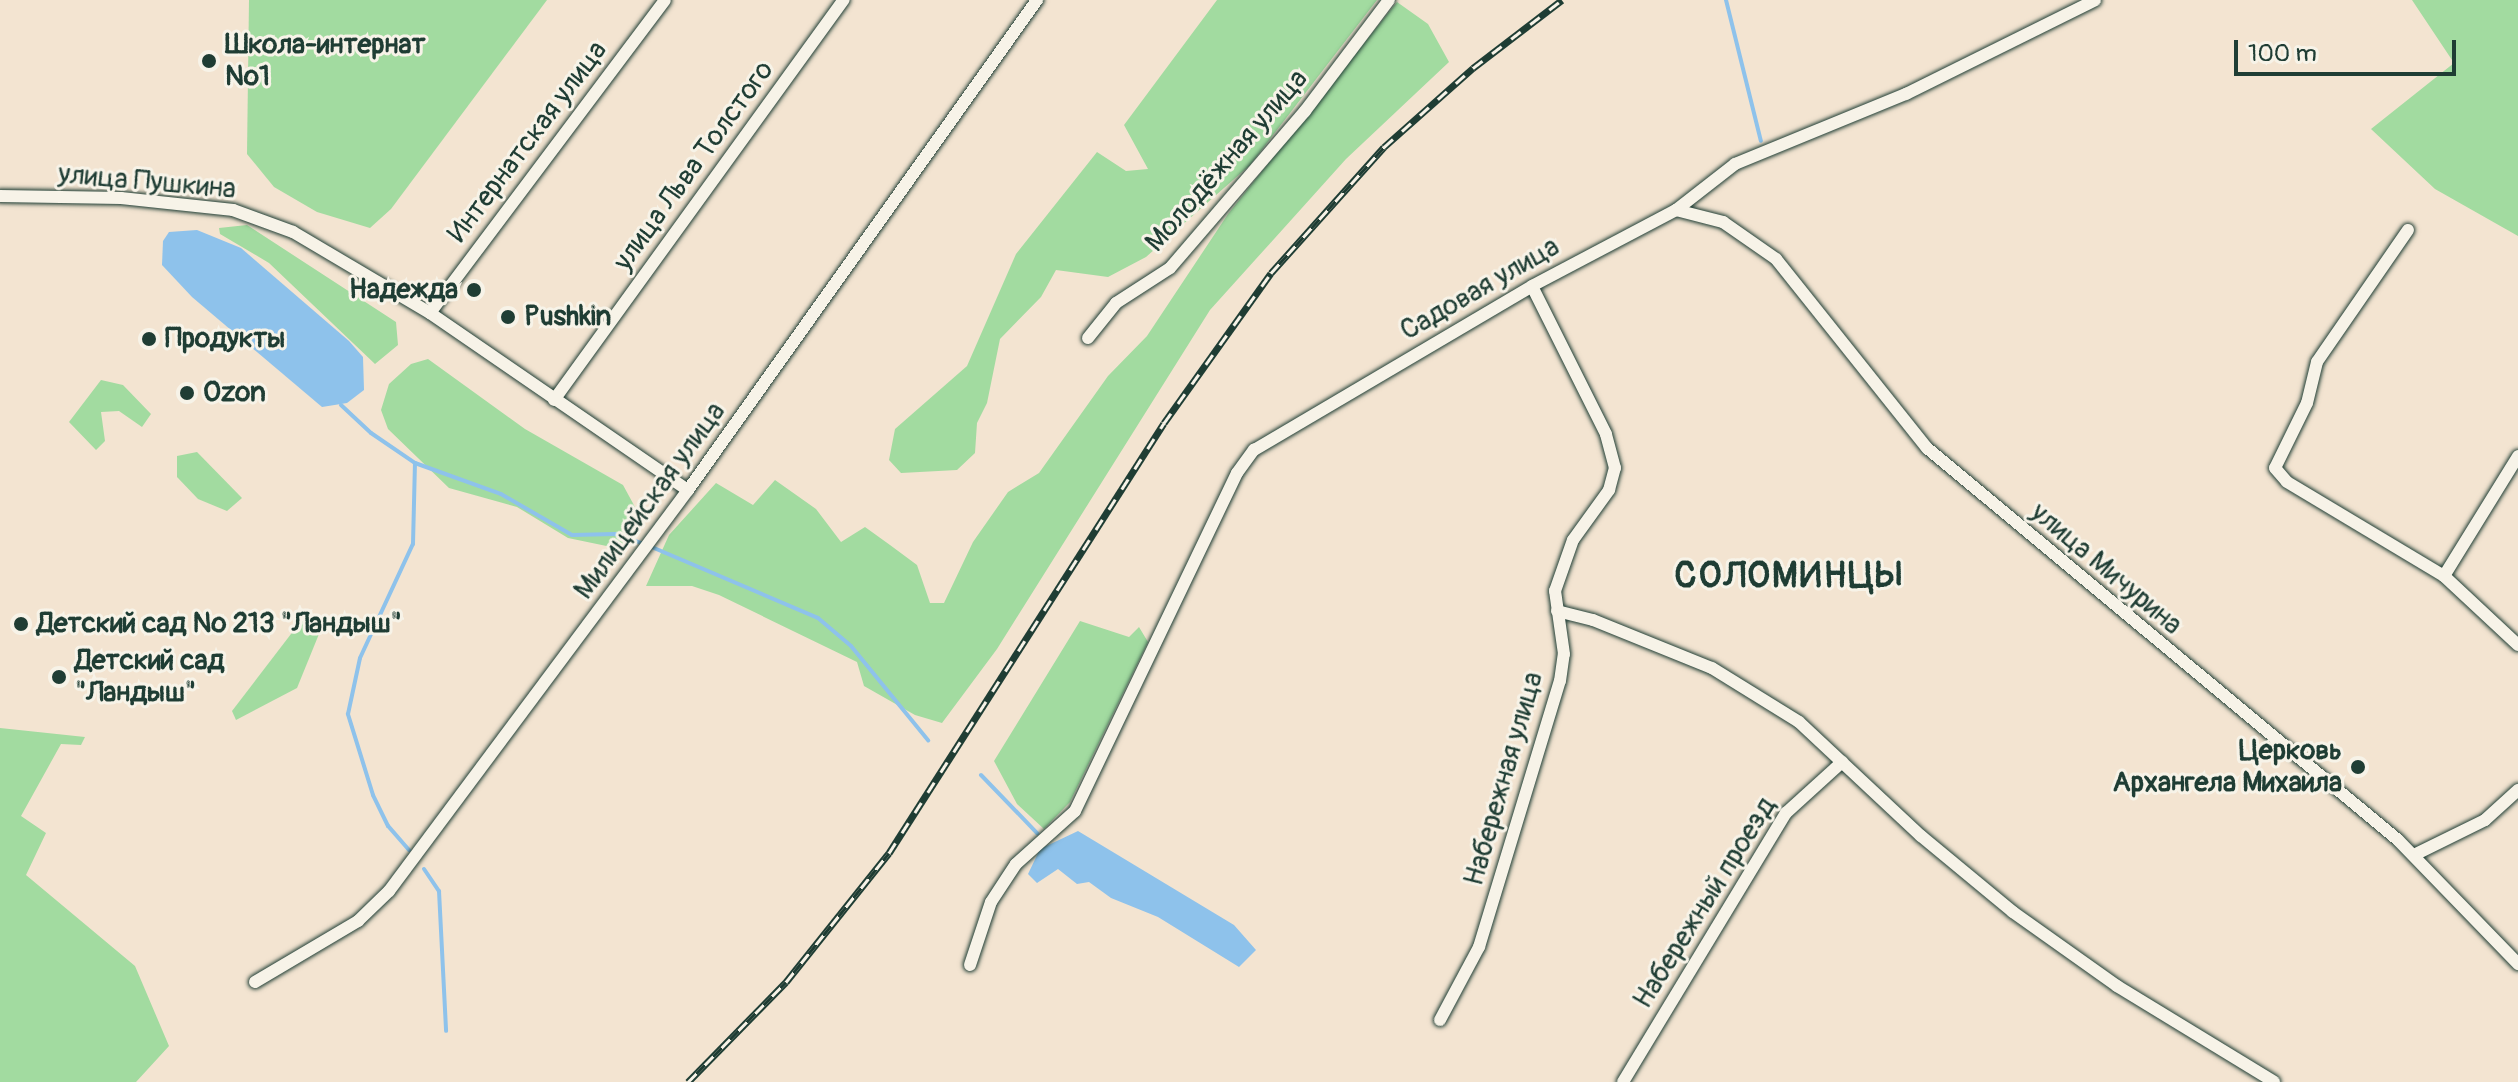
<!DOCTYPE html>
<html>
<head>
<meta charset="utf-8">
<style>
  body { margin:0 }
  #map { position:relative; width:2518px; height:1082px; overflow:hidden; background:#f3e4d1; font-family:Pangolin,sans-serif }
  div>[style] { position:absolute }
  .green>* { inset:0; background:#a2dba0 }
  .water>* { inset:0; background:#8ec2eb }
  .stream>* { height:4px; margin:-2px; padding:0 2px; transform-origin:2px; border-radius:2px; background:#8ec2eb }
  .roads { filter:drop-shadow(0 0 2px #1f3d34) drop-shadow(0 0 2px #1f3d34) }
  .minor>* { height:12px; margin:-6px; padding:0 6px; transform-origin:6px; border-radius:6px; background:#f7f3e8 }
  .rail>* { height:7px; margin-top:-3.5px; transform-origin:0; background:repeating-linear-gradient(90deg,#f7f3e8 0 12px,#1f3d34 0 24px); box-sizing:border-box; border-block:2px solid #1f3d34 }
  .dots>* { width:22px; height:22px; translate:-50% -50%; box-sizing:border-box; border:4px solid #f7f3e8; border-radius:50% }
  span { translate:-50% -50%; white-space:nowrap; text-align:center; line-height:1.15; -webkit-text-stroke:6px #f7f3e8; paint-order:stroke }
  .poi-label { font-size:28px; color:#1f3d34; font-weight:700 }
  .left { translate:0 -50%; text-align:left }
  .right { translate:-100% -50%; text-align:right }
  .street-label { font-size:28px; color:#1f3d34 }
  .district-label { font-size:36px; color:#1f3d34; font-weight:700; letter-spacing:2px }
  .scale { position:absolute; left:2234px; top:40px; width:222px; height:36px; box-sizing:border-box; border:4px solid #1f3d34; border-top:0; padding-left:10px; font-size:24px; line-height:28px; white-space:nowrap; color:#1f3d34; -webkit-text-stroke:6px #f7f3e8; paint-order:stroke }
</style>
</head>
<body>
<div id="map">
  <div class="green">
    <div style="clip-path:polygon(249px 0,547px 0,391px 209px,370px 228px,317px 212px,274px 187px,247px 154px)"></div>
    <div style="clip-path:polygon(1217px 0,1377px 0,1250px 165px,1146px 257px,1108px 277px,1056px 270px,1041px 297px,1000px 339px,987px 403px,977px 423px,975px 453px,957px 470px,901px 473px,889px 460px,895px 429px,967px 366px,1016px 254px,1097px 152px,1126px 171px,1148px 169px,1124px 125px)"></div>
    <div style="clip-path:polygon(2412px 0,2518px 0,2518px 236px,2435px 189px,2371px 129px,2454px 63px)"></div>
    <div style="clip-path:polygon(1397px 2px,1428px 24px,1449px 62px,1346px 159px,1210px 310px,997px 649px,942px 723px,915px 715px,864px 686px,857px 662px,719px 595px,692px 586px,646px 586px,669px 535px,716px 483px,753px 505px,775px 480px,816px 509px,841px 542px,865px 527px,890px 545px,917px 565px,930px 603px,944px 603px,973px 542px,1008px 492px,1039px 473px,1108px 376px,1147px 336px,1228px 214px)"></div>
    <div style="clip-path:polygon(247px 225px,396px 322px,398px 345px,375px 364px,269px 263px,220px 234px,219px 228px)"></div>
    <div style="clip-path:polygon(428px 359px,525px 429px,623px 485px,641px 518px,621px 549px,568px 538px,517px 507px,449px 488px,388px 429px,381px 410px,389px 384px,411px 364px)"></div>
    <div style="clip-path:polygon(101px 380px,123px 385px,151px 414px,142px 427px,119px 411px,101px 412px,105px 441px,96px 450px,69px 422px)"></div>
    <div style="clip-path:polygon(197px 452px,242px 498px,227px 511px,198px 499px,177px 477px,177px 456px)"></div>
    <div style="clip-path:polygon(320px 615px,319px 634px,297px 688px,236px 720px,232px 711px,304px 617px)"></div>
    <div style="clip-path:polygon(1080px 621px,1129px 637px,1139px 627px,1148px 642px,1070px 802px,1044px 829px,1017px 804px,994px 761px)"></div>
    <div style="clip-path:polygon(0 728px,85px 737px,81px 745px,61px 744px,21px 816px,46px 833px,26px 875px,135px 966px,169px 1046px,136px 1082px,0 1082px)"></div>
  </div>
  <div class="water">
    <div style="clip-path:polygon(197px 230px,241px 248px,349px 341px,363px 357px,364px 390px,347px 403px,322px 407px,192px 297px,162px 265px,163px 241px,169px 232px)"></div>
    <div style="clip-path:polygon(1078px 831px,1234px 925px,1256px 950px,1239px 967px,1158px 917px,1111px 898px,1089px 882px,1077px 884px,1058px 869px,1037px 883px,1028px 874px,1040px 849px)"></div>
  </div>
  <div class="stream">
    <div style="left:1726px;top:0;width:145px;rotate:76.1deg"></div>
    <div style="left:341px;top:405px;width:41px;rotate:43deg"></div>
    <div style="left:371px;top:433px;width:53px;rotate:34.3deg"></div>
    <div style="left:415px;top:463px;width:91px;rotate:19.8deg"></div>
    <div style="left:501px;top:494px;width:82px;rotate:30deg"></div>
    <div style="left:572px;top:535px;width:43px;rotate:-1.3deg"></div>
    <div style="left:615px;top:534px;width:31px;rotate:19deg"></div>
    <div style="left:654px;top:548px;width:178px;rotate:23.1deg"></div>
    <div style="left:818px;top:618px;width:43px;rotate:40.3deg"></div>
    <div style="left:851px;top:646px;width:122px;rotate:50.7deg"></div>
    <div style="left:981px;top:775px;width:81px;rotate:46deg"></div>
    <div style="left:409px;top:850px;width:32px;rotate:-131deg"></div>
    <div style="left:388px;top:826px;width:34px;rotate:-116deg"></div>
    <div style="left:373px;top:795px;width:85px;rotate:-107.2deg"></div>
    <div style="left:348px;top:714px;width:57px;rotate:-77.9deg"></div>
    <div style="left:360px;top:658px;width:126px;rotate:-65.1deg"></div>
    <div style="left:413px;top:544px;width:81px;rotate:-88.6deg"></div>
    <div style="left:424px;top:869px;width:27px;rotate:56deg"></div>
    <div style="left:439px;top:891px;width:140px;rotate:87.1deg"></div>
  </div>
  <div class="roads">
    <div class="minor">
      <div style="left:0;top:196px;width:121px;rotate:0.9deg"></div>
      <div style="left:121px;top:198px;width:113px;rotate:6.1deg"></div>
      <div style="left:233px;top:210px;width:64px;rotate:20.1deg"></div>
      <div style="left:293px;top:232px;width:159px;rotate:30.6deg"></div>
      <div style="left:430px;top:313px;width:313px;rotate:34.5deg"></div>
      <div style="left:1676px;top:210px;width:49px;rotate:14.3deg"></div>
      <div style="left:1723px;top:222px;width:65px;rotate:34.9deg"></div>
      <div style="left:1776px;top:259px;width:242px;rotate:51.4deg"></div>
      <div style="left:1927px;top:448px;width:613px;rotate:39.77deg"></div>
      <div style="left:2398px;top:840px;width:173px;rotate:45.9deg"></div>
      <div style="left:2408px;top:230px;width:160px;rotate:124.6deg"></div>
      <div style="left:2317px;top:362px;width:42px;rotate:103.7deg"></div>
      <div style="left:2307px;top:403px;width:72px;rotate:116.2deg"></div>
      <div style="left:2275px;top:468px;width:18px;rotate:49deg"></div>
      <div style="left:2287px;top:482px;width:183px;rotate:30.9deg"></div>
      <div style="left:2444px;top:576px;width:101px;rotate:43deg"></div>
      <div style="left:430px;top:313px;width:391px;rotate:-53.1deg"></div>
      <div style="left:1088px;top:338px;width:45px;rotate:-51.3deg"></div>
      <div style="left:1116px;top:303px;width:64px;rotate:-32.9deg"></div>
      <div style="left:1170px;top:268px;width:207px;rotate:-49.3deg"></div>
      <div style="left:1305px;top:111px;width:139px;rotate:-52.9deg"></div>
      <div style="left:554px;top:400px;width:494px;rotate:-54.1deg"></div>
      <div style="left:2444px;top:576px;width:141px;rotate:-58.3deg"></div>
      <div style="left:1557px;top:611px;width:37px;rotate:14deg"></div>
      <div style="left:1593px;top:620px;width:128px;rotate:22deg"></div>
      <div style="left:1712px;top:668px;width:102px;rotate:31.8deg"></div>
      <div style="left:1799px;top:722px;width:167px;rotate:43.1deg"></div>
      <div style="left:1921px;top:836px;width:119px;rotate:39.6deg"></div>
      <div style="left:2013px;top:912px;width:128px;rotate:35.4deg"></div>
      <div style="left:2117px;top:986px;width:184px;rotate:31.4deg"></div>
      <div style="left:2414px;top:855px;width:79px;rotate:-26.2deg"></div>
      <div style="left:2485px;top:820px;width:45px;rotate:-42.3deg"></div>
      <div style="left:970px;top:965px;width:66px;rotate:-71.6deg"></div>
      <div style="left:991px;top:902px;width:45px;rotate:-56.7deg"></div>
      <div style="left:1016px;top:864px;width:79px;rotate:-41.9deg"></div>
      <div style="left:1075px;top:811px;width:375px;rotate:-64.4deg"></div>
      <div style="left:1237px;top:473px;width:29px;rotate:-54deg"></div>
      <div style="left:1254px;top:450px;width:323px;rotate:-30.5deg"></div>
      <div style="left:1532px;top:286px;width:163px;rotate:-27.8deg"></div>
      <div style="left:1676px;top:210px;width:75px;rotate:-37.9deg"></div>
      <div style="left:1735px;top:164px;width:185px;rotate:-22.3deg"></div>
      <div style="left:1906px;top:94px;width:211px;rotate:-26.4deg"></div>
      <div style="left:255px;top:982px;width:120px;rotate:-30.6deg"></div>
      <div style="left:358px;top:921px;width:43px;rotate:-44.1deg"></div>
      <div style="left:389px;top:891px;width:500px;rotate:-53.29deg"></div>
      <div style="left:688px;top:490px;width:602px;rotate:-54.54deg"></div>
      <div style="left:1440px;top:1020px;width:83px;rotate:-61.9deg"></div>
      <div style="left:1479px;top:947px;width:278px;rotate:-73.1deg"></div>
      <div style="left:1560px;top:681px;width:27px;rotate:-82deg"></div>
      <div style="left:1564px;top:654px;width:64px;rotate:-98.1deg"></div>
      <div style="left:1555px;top:591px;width:54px;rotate:-70.6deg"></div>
      <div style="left:1573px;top:540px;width:62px;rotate:-54.2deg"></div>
      <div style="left:1609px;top:490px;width:23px;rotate:-75deg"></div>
      <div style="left:1615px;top:468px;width:35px;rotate:-105deg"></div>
      <div style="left:1606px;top:434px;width:165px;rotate:-116.6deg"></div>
      <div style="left:1623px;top:1082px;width:315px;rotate:-58.8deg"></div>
      <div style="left:1786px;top:813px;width:76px;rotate:-42.3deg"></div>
    </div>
  </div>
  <div class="rail">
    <div style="left:688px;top:1082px;width:140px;rotate:-45.6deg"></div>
    <div style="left:786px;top:982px;width:165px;rotate:-51.4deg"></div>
    <div style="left:889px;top:853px;width:510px;rotate:-57.4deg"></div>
    <div style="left:1164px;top:423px;width:184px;rotate:-54.5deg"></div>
    <div style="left:1271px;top:273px;width:169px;rotate:-48.1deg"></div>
    <div style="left:1384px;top:147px;width:119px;rotate:-41.6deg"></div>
    <div style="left:1473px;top:68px;width:112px;rotate:-37.4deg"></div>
  </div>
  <div class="dots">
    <div style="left:209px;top:61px;background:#1f3d34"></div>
    <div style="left:474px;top:290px;background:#1f3d34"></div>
    <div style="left:508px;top:317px;background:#1f3d34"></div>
    <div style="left:149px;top:339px;background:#1f3d34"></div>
    <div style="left:187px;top:393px;background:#1f3d34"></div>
    <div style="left:21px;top:624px;background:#1f3d34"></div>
    <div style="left:59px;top:677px;background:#1f3d34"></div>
    <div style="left:2358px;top:767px;background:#1f3d34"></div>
  </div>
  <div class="poi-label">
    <span class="left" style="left:225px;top:61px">Школа-интернат<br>№1</span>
    <span class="right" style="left:458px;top:290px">Надежда</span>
    <span class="left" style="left:524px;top:317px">Pushkin</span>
    <span class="left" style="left:165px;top:339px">Продукты</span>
    <span class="left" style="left:203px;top:393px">Ozon</span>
    <span class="left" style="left:37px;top:624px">Детский сад № 213 "Ландыш"</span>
    <span class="left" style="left:75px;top:677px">Детский сад<br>"Ландыш"</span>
    <span class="right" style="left:2342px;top:767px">Церковь<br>Архангела Михаила</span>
  </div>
  <div class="street-label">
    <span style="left:528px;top:142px;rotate:-53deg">Интернатская улица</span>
    <span style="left:1227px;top:161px;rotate:-49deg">Молодёжная улица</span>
    <span style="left:694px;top:166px;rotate:-54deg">улица Льва Толстого</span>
    <span style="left:147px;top:182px;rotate:5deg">улица Пушкина</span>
    <span style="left:1480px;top:289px;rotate:-30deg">Садовая улица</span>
    <span style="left:650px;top:501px;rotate:-54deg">Милицейская улица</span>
    <span style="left:2106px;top:569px;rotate:40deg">улица Мичурина</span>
    <span style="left:1504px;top:779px;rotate:-74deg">Набережная улица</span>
    <span style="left:1705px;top:903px;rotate:-58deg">Набережный проезд</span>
  </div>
  <div class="district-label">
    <span style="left:1789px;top:576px">СОЛОМИНЦЫ</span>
  </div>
  <div class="scale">100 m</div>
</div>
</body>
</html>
